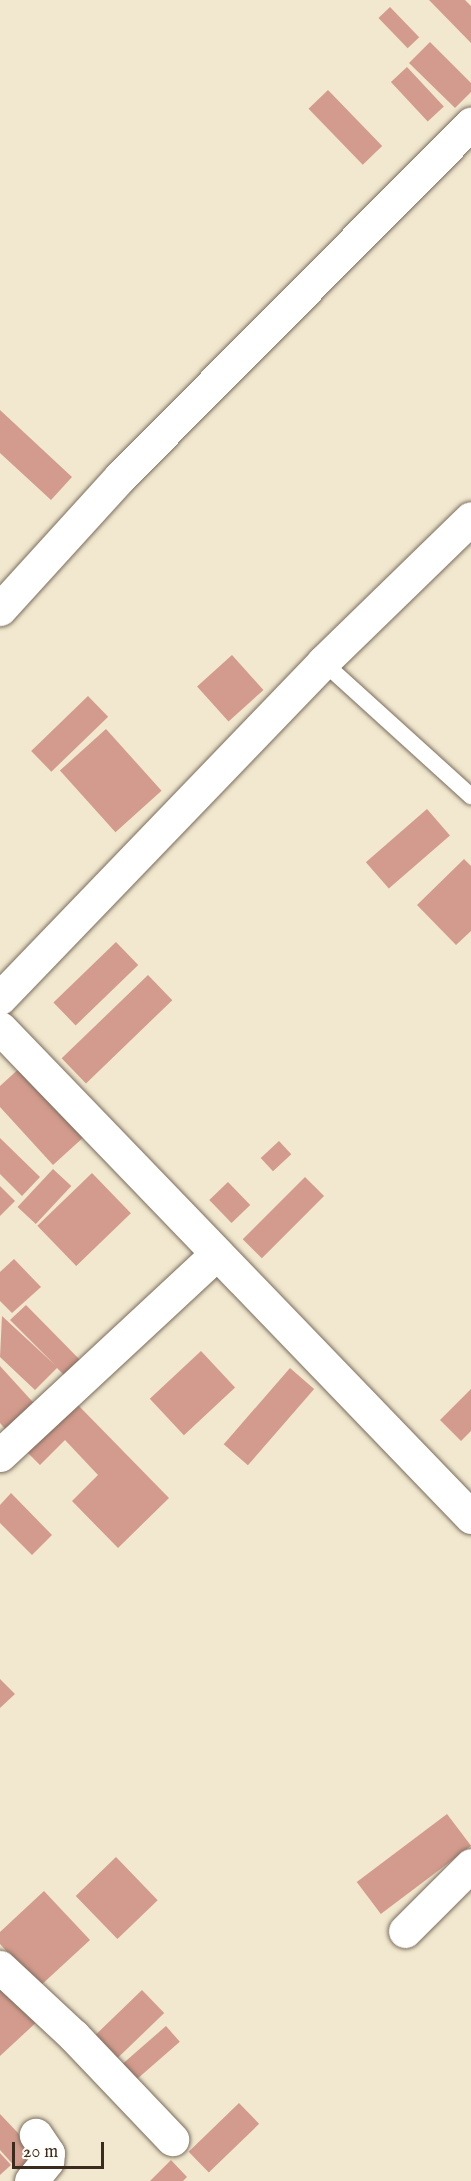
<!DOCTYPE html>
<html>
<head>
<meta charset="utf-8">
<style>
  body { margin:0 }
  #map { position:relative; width:471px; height:2181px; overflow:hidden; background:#f1e8cf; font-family:"IM FELL English",serif }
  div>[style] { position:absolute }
  .building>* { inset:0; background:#d39b8d; transform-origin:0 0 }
  .roads { filter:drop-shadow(0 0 2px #7b6c5c) drop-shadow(0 0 2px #7b6c5c) }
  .service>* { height:16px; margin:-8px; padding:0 8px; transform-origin:8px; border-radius:8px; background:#fff }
  .minor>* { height:33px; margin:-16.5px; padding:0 16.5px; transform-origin:16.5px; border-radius:16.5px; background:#fff }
  .tertiary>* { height:33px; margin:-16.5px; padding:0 16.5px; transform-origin:16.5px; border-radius:16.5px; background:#fff }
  span { translate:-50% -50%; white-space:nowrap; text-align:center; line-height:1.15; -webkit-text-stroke:4.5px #fdfcf7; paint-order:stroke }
  .scale { position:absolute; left:12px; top:2142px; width:92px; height:27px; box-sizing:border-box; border:3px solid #3b2a1e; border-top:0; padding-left:8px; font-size:18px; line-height:21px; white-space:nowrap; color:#3b2a1e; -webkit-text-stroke:4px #fdfcf7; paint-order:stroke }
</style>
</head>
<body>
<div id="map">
  <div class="building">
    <div style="clip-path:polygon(429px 0,465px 0,471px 6px,471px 43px)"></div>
    <div style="left:390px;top:7px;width:42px;height:16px;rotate:46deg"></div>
    <div style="clip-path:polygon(430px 42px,471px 83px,471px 92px,455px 108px,409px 63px)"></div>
    <div style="left:407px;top:67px;width:54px;height:22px;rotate:47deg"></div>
    <div style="left:328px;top:90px;width:78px;height:27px;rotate:46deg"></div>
    <div style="clip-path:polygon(0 410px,72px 477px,51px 500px,0 453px)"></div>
    <div style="left:232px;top:655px;width:47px;height:47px;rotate:48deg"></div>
    <div style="left:88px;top:696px;width:29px;height:79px;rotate:46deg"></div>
    <div style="left:106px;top:729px;width:83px;height:62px;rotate:48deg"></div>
    <div style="left:427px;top:809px;width:35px;height:81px;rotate:49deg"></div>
    <div style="clip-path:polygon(464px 859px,471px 866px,471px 931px,456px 945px,417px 905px)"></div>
    <div style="left:116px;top:942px;width:32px;height:87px;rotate:46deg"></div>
    <div style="left:148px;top:975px;width:35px;height:120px;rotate:46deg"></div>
    <div style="clip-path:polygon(23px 1065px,86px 1135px,53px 1165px,0 1107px,0 1086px)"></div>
    <div style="clip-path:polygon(0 1138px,40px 1177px,22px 1196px,0 1174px)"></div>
    <div style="left:279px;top:1141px;width:18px;height:25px;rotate:47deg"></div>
    <div style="left:53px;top:1169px;width:25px;height:52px;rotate:43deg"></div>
    <div style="left:92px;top:1173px;width:56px;height:76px;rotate:46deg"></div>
    <div style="left:305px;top:1177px;width:27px;height:88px;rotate:45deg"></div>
    <div style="left:228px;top:1182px;width:32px;height:26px;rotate:46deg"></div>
    <div style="clip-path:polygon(0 1186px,15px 1201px,0 1216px)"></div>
    <div style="clip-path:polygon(14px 1259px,41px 1287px,12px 1313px,0 1301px,0 1272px)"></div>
    <div style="clip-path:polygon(26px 1305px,85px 1365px,69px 1380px,57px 1368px,35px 1390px,0 1357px,2px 1316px,55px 1365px,10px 1320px)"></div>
    <div style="left:201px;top:1351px;width:50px;height:70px;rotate:47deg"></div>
    <div style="clip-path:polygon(0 1366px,41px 1411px,12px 1437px,0 1423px)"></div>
    <div style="left:290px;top:1368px;width:32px;height:101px;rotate:41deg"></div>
    <div style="clip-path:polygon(471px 1389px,471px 1431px,461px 1441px,440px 1420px)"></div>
    <div style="clip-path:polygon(77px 1404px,169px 1498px,118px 1548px,72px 1501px,98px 1475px,65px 1440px,40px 1465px,27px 1452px)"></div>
    <div style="clip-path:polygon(11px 1493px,52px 1535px,32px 1555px,0 1523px,0 1505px)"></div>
    <div style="clip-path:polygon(0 1679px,15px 1694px,0 1708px)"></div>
    <div style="left:447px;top:1814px;width:40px;height:113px;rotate:53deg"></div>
    <div style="left:116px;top:1857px;width:60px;height:56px;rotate:46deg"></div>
    <div style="clip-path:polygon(44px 1891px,90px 1940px,39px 1987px,0 1944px,0 1932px)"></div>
    <div style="clip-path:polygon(0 1978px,41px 2018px,0 2056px)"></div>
    <div style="left:142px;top:1990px;width:32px;height:71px;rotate:46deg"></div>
    <div style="left:166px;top:2026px;width:21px;height:57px;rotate:49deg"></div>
    <div style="left:239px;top:2103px;width:29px;height:70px;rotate:46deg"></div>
    <div style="clip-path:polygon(0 2114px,37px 2153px,18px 2170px,0 2150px)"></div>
    <div style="clip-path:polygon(0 2153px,11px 2165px,0 2175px)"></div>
    <div style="clip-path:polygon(171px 2160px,187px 2177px,183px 2181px,150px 2181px)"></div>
  </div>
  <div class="roads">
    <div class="service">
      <div style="left:323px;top:662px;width:200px;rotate:42.2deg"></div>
    </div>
    <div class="minor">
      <div style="left:0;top:609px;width:178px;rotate:-47.7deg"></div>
      <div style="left:120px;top:477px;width:498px;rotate:-45.2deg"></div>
      <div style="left:0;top:998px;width:466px;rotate:-46.1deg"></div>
      <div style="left:323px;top:662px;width:206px;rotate:-44.2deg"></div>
      <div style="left:0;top:1455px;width:295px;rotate:-42.9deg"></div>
      <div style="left:405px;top:1931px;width:93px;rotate:-45deg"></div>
      <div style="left:0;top:1967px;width:100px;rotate:43deg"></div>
      <div style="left:73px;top:2035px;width:144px;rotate:46.4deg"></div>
      <div style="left:31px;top:2181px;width:26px;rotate:-51deg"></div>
      <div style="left:47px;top:2161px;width:8px;rotate:-83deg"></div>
      <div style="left:48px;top:2153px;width:22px;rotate:-124deg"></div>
    </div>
    <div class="tertiary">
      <div style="left:0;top:1028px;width:679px;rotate:46.07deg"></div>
    </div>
  </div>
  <div class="scale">20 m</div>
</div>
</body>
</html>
